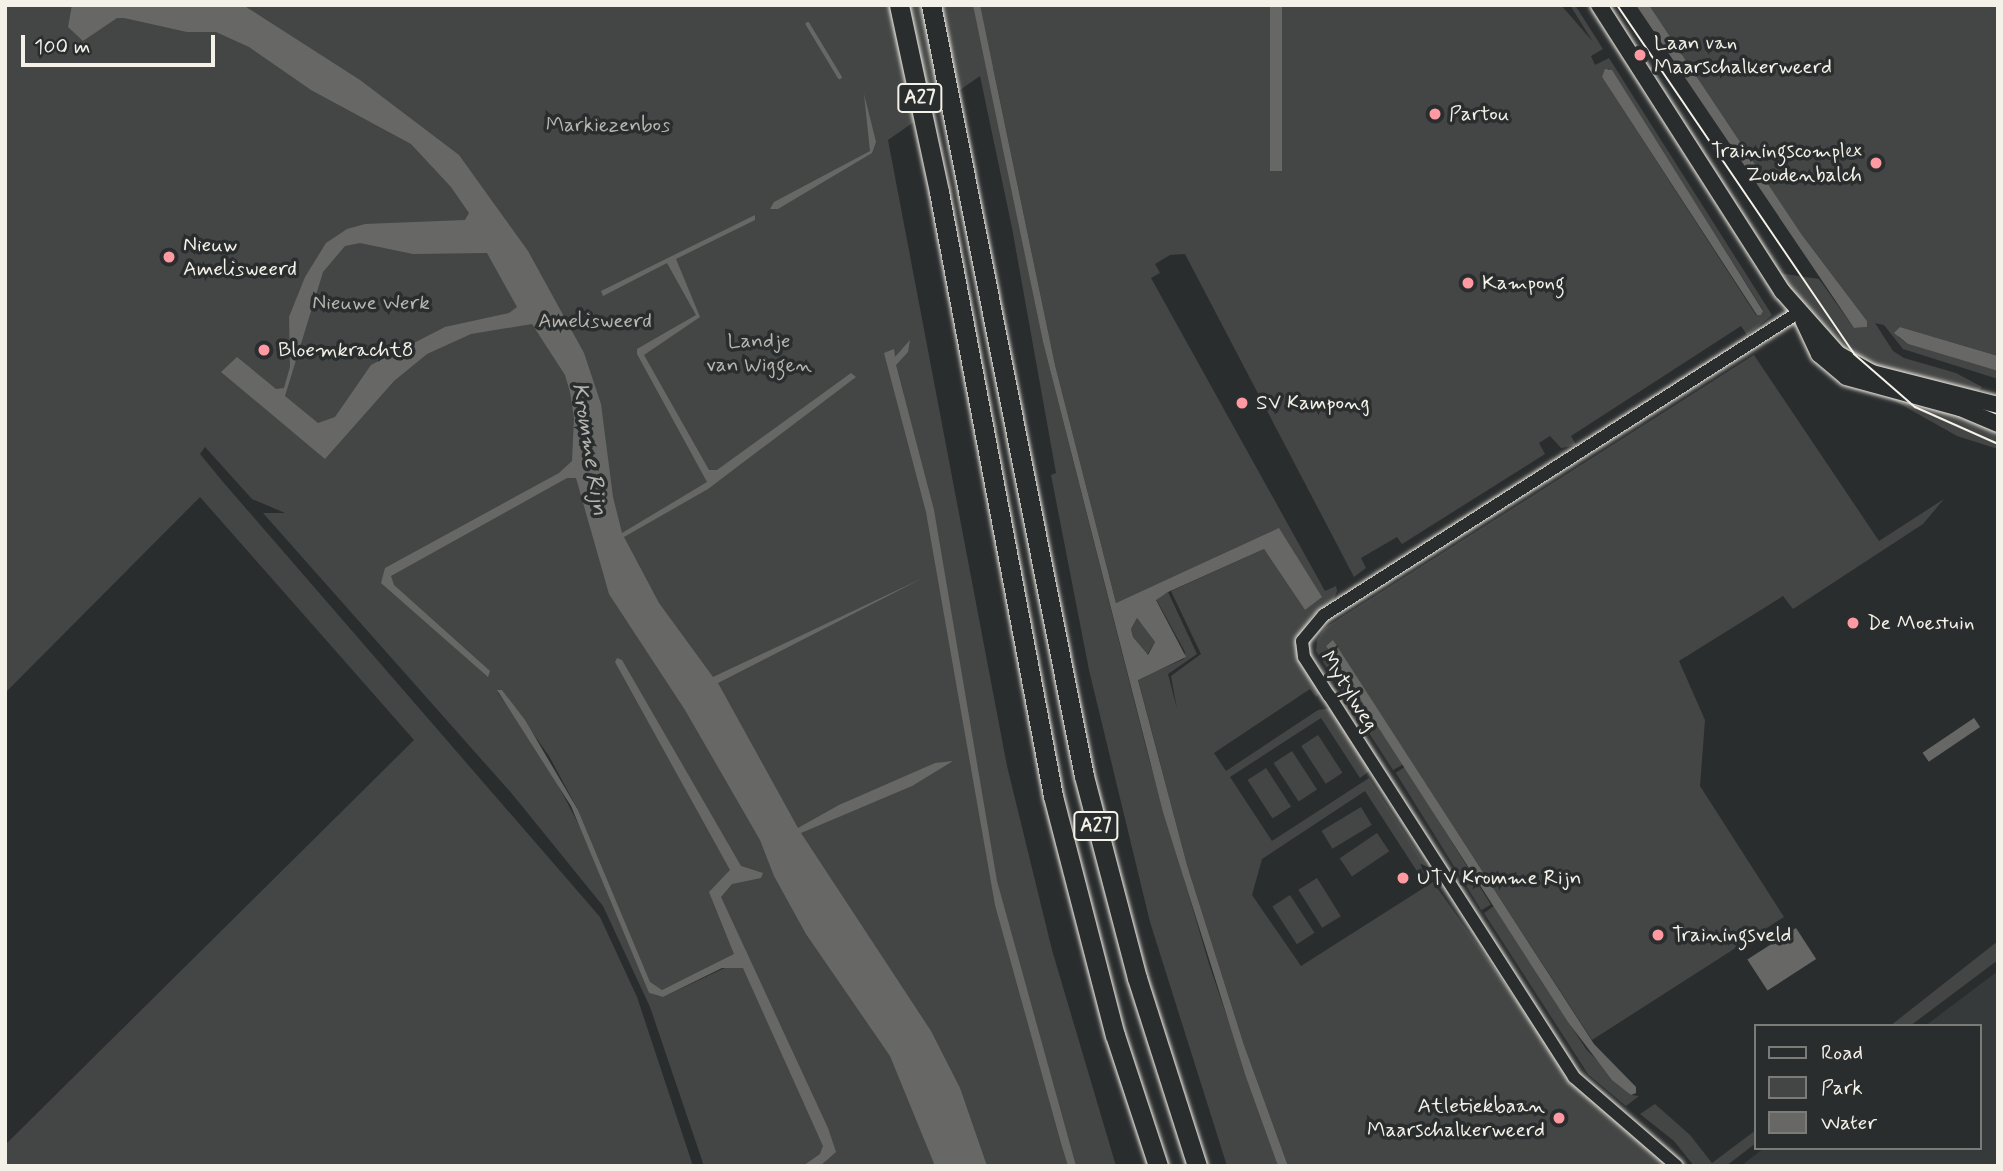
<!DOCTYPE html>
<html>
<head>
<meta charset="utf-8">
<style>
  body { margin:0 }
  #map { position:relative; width:2003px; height:1171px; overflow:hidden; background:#2a2d2e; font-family:Mynerve,sans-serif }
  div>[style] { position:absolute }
  .built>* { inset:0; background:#373a3a }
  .green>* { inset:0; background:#444645; transform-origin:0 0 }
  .water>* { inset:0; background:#676866; transform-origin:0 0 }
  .stream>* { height:3.5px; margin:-1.75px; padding:0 1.75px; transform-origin:1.75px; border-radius:1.75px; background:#676866 }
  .roads { filter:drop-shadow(0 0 2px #f4f1e8) drop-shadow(0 0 2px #f4f1e8) }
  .minor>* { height:12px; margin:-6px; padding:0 6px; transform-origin:6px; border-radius:6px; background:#2a2d2e }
  .major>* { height:16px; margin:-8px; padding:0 8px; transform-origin:8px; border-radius:8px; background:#2a2d2e }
  .highway>* { height:19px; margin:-9.5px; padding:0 9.5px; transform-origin:9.5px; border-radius:9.5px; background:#2a2d2e }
  .tram>* { height:2px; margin:-1px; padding:0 1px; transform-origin:1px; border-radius:1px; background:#f4f1e8 }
  .dots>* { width:19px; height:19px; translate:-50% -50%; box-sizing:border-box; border:4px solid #2a2d2e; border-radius:50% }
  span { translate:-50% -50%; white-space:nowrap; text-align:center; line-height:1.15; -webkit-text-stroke:7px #2a2d2e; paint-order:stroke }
  .shield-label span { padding:2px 5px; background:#2a2d2e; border:2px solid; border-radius:5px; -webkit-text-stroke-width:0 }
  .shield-label { font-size:19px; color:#f4f1e8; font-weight:700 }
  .poi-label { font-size:21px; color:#f4f1e8 }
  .left { translate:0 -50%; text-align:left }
  .right { translate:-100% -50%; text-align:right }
  .park-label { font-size:21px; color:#b6b5af }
  .street-label { font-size:21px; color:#f4f1e8 }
  .water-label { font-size:23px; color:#b5b3ae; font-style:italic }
  .frame { position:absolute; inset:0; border:7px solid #f4f1e8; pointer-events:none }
  .legend { position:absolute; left:1754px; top:1024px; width:228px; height:126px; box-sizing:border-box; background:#2a2d2e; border:2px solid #7b7b78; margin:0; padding:9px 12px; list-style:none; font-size:21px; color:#f4f1e8 }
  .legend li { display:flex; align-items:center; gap:14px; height:35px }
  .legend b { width:35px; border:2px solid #7b7b78 }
  .scale { position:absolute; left:21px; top:35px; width:194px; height:32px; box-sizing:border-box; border:4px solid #f4f1e8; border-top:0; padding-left:9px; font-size:21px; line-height:24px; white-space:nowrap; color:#f4f1e8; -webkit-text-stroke:5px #2a2d2e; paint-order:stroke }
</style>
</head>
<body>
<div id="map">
  <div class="built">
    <div style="clip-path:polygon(1998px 971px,1998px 1166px,1741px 1166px,1764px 1148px,1980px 1148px,1980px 1026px,1925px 1026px)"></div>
  </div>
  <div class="green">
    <div style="clip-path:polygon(evenodd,5px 5px,1561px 5px,1593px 42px,1570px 5px,1575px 5px,1603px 49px,1591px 56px,1595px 65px,1609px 58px,1772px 315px,1747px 335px,1741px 326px,1571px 436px,1576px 445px,1561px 448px,1550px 436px,1539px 443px,1545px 454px,1402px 544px,1397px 537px,1361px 558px,1366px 568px,1354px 577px,1185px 254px,1170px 255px,1155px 264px,1160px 273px,1151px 278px,1325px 591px,1336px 586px,1337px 591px,1333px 601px,1312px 616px,1299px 642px,1320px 693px,1316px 697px,1310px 689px,1214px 753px,1226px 771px,1318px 710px,1331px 708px,1370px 768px,1368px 772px,1360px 778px,1321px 718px,1230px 777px,1272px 841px,1369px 778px,1429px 870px,1420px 876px,1365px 791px,1262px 859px,1252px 895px,1301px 966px,1433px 882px,1574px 1082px,1674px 1166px,1288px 1166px,1244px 1045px,1187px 865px,1138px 679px,1184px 659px,1185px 652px,1156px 599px,1168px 592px,1197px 654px,1168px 674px,1177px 709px,1171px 676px,1201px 654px,1171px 591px,1264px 549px,1305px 610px,1321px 596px,1279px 529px,1116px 603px,1055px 365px,993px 67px,988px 71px,1043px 342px,1149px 759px,1209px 964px,1278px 1166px,1227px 1166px,1150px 922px,1089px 670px,1051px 475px,1056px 473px,1012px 228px,980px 76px,888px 140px,1007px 766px,1052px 950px,1116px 1166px,704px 1166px,650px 1007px,603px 906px,513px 795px,263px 513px,285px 513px,252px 499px,205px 447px,200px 454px,223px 482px,600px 917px,637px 997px,693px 1166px,5px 1166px,5px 1145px,414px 740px,200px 497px,5px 693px,5px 5px,1609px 68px,1763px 310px,1761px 315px,1756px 315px,1602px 77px,1609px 68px,5px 5px,502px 690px,549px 756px,578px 810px,651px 985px,662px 990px,728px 958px,731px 965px,663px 997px,649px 993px,593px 852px,544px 758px,498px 693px,502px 690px)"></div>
    <div style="clip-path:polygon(1649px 5px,1998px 5px,1998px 356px,1900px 327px,1898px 337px,1908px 344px,1998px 371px,1998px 379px,1903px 349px,1884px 325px,1875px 323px,1893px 351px,1904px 358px,1956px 373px,1982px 387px,1975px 395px,1858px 361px,1835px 341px,1778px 273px,1819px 279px,1854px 328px,1867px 327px,1867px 321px,1802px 235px)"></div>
    <div style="clip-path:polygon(1754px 355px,1879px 541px,1944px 499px,1923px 524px,1793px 609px,1783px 596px,1679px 661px,1705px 720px,1700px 786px,1784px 917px,1592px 1040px,1333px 641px,1326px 646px,1404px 764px,1393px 770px,1316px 651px,1317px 640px,1326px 627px)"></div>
    <div style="clip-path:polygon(1893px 395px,1998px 427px,1998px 449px,1957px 436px,1886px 396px)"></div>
    <div style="clip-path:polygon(1137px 618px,1155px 642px,1147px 655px,1133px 637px,1131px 629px)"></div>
    <div style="left:1318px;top:735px;width:45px;height:20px;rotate:57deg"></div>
    <div style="left:1292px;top:751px;width:46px;height:22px;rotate:57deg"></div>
    <div style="left:1405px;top:767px;width:162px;height:11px;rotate:58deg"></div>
    <div style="left:1266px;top:768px;width:46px;height:22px;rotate:57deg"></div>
    <div style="left:1361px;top:807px;width:21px;height:46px;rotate:59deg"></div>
    <div style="left:1377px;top:833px;width:22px;height:45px;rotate:56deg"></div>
    <div style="left:1317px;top:878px;width:45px;height:22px;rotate:58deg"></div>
    <div style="left:1290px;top:895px;width:45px;height:21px;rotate:57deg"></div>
    <div style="clip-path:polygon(1494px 906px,1586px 1049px,1631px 1095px,1639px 1096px,1626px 1106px,1588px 1074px,1484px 913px)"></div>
    <div style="clip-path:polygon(1998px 941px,1998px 960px,1910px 1026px,1890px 1026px)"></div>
    <div style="clip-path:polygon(1655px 1104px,1690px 1135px,1712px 1163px,1756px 1130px,1756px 1143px,1726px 1166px,1694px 1166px,1674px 1141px,1640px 1114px)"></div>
  </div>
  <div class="water">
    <div style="clip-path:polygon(evenodd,72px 5px,243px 5px,360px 80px,459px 155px,528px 251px,584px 353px,601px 404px,613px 497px,622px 533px,707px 482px,637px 354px,637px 349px,696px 315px,667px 263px,603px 296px,601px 291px,755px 215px,755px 220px,676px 259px,700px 317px,644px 355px,709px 470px,717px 470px,851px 373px,856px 377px,708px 489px,624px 537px,659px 603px,713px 677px,923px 578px,718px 683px,798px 828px,839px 805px,935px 763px,953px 761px,912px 786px,801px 833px,931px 1031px,960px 1088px,987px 1166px,935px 1166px,890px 1056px,806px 934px,774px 876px,760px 840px,685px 710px,609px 594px,576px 478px,567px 478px,391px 576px,394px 585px,490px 671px,488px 677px,381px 583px,385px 568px,559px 473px,572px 461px,574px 418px,570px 392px,565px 375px,532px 324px,471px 334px,427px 354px,394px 381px,325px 459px,221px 372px,237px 357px,276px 389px,284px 388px,290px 367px,289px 317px,305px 277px,326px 243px,347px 229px,365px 224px,465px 220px,469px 213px,451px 187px,411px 144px,311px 90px,249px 47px,216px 32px,187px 32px,124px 18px,117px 18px,83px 41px,68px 27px,72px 5px,360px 243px,413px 254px,487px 253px,517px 307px,509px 313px,445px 327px,371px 365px,335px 417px,318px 423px,285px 396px,323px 272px,345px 246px,360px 243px)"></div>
    <div style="clip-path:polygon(evenodd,973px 5px,980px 5px,1055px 365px,1116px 603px,1279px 528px,1322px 597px,1305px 610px,1264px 549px,1168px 592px,1156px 600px,1186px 657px,1138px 680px,1187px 865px,1244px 1045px,1288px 1166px,1278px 1166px,1246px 1077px,1163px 812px,1043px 342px,973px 5px,1137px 618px,1155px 642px,1148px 655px,1133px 637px,1131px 629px,1137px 618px)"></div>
    <div style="left:1270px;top:5px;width:12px;height:166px"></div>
    <div style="clip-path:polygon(1636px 5px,1649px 5px,1802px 235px,1867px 321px,1867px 327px,1854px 328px)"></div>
    <div style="clip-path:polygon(1605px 69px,1612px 70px,1763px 311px,1761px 315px,1757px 315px,1602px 77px)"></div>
    <div style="clip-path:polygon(864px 94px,876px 142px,872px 153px,778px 209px,770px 209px,774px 202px,870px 151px)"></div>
    <div style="clip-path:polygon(1900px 327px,1998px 356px,1998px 371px,1908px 344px,1894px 333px)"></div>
    <div style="clip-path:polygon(910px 340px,908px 352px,896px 365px,934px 510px,997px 881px,1076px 1166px,1068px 1166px,1061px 1143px,995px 905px,926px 512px,884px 353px,894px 349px,895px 357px)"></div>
    <div style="clip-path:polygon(1333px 640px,1594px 1044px,1636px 1087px,1636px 1093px,1631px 1095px,1612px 1080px,1568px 1022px,1326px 646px)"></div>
    <div style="clip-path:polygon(617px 658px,622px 660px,741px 866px,763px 873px,761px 878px,732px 884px,721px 897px,828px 1128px,836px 1152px,820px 1166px,803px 1166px,820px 1154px,823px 1146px,743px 968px,722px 968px,663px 997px,649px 993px,571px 806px,497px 690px,502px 690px,525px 720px,578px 810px,650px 982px,662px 990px,734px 954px,709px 892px,730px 870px,615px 662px)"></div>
    <div style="left:1974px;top:718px;width:11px;height:62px;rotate:56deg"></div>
    <div style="left:1796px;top:928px;width:37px;height:58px;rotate:57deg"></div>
  </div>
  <div class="stream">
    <div style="left:808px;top:24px;width:62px;rotate:58.9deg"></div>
  </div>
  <div class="roads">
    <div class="minor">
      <div style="left:1677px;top:1166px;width:136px;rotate:-139.2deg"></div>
      <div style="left:1574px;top:1077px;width:453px;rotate:-122.7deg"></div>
      <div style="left:1329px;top:696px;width:46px;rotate:-122.7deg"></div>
      <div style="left:1304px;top:657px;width:16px;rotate:-97deg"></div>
      <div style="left:1302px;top:641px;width:34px;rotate:-50deg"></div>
      <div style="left:1324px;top:615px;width:563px;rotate:-32.53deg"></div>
    </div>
    <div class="major">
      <div style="left:1599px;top:5px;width:340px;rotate:57.4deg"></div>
      <div style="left:1782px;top:291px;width:84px;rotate:48.4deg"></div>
      <div style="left:1838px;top:354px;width:39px;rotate:29deg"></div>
      <div style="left:1872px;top:373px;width:130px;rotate:14.3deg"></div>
      <div style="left:1803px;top:320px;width:38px;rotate:65deg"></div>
      <div style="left:1819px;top:354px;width:35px;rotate:40deg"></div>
      <div style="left:1846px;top:377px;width:118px;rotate:15.2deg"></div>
      <div style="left:1960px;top:408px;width:41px;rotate:22.8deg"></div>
    </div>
    <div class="highway">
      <div style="left:899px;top:5px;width:191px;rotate:77.9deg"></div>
      <div style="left:939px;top:192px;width:615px;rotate:79.31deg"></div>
      <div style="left:1053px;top:796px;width:247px;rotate:75.5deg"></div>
      <div style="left:1115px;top:1035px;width:138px;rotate:71.8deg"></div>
      <div style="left:931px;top:5px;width:786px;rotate:78.78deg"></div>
      <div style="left:1084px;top:776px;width:209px;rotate:75.3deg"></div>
      <div style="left:1137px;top:978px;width:197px;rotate:72.3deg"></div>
    </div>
  </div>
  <div class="tram">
    <div style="left:1617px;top:5px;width:422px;rotate:55.8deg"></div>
    <div style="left:1854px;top:354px;width:81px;rotate:41deg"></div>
    <div style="left:1915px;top:407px;width:91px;rotate:24deg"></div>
  </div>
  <div class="dots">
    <div style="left:1640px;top:55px;background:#ff9aa2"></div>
    <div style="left:1435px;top:114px;background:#ff9aa2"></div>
    <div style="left:1876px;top:163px;background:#ff9aa2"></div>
    <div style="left:169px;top:257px;background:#ff9aa2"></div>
    <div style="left:1468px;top:283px;background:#ff9aa2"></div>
    <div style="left:264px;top:350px;background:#ff9aa2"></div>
    <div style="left:1242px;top:403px;background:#ff9aa2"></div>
    <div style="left:1853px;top:623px;background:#ff9aa2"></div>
    <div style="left:1403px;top:878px;background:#ff9aa2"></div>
    <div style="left:1658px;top:935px;background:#ff9aa2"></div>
    <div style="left:1559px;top:1118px;background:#ff9aa2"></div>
  </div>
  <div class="shield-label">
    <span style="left:920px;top:98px">A27</span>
    <span style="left:1096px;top:826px">A27</span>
  </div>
  <div class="poi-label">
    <span class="left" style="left:1654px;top:55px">Laan van<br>Maarschalkerweerd</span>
    <span class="left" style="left:1449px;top:114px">Partou</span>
    <span class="right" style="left:1862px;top:163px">Trainingscomplex<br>Zoudenbalch</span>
    <span class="left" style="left:183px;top:257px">Nieuw<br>Amelisweerd</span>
    <span class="left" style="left:1482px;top:283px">Kampong</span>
    <span class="left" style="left:278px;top:350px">Bloemkracht8</span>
    <span class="left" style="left:1256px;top:403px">SV Kampong</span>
    <span class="left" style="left:1867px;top:623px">De Moestuin</span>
    <span class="left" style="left:1417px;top:878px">UTV Kromme Rijn</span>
    <span class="left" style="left:1672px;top:935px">Trainingsveld</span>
    <span class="right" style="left:1545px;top:1118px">Atletiekbaan<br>Maarschalkerweerd</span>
  </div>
  <div class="park-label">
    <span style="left:608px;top:125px">Markiezenbos</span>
    <span style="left:371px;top:303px">Nieuwe Werk</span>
    <span style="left:595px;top:321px">Amelisweerd</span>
    <span style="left:759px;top:353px">Landje<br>van Wiggen</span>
  </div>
  <div class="street-label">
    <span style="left:1349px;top:691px;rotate:58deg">Mytylweg</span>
  </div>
  <div class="water-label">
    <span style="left:589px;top:449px;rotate:81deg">Kromme Rijn</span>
  </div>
  <div class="frame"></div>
  <ul class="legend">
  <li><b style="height:9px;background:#2a2d2e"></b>Road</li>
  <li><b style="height:19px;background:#444645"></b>Park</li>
  <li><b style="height:19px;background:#676866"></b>Water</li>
  </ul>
  <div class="scale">100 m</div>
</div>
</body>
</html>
